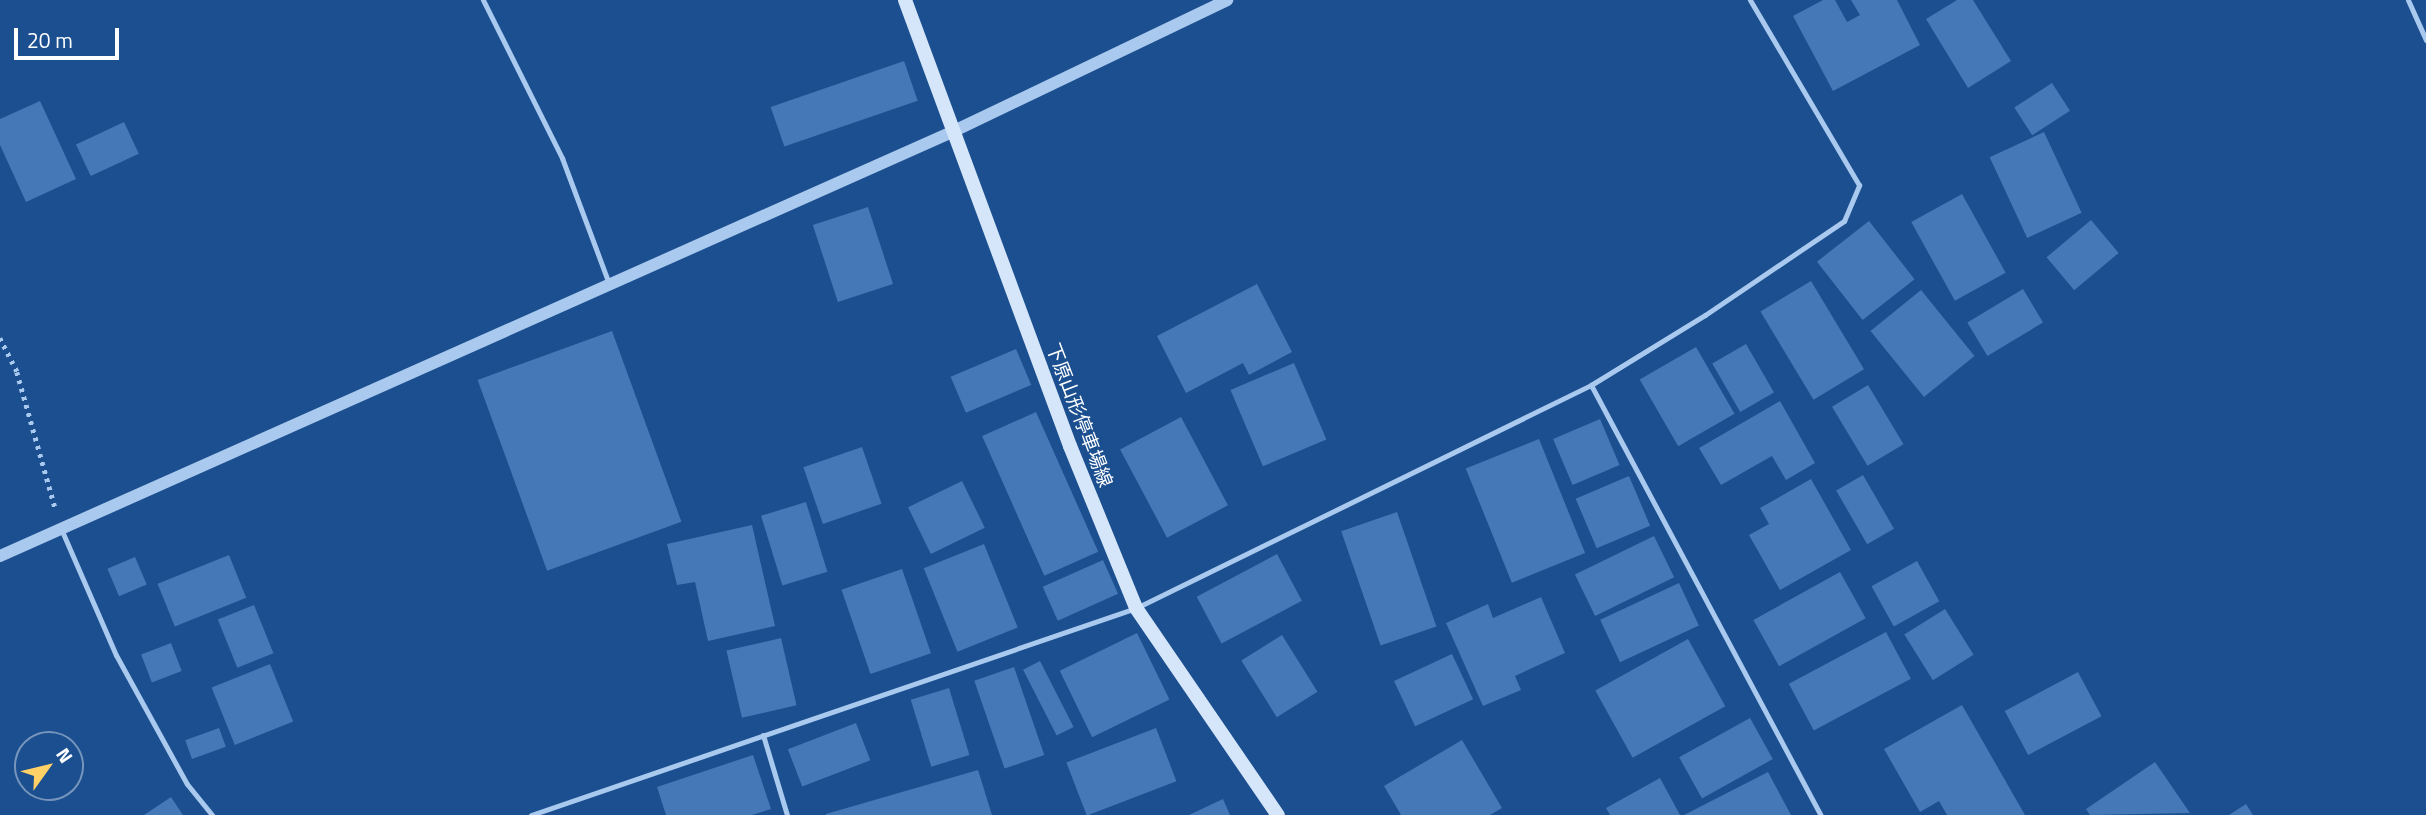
<!DOCTYPE html>
<html>
<head>
<meta charset="utf-8">
<style>
  body { margin:0 }
  #map { position:relative; width:2426px; height:815px; overflow:hidden; background:#1b4f8f; font-family:"Titillium Web","Noto Sans JP",sans-serif }
  div>[style] { position:absolute }
  .building>* { inset:0; background:#4478b7; transform-origin:0 0 }
  .path>* { height:4.5px; margin-top:-2.25px; transform-origin:0; background:repeating-linear-gradient(90deg,#a9c9ee 0 3.5px,transparent 0 8.5px) }
  .service>* { height:5px; margin:-2.5px; padding:0 2.5px; transform-origin:2.5px; border-radius:2.5px; background:#a9c9ee }
  .tertiary>* { height:12px; margin:-6px; padding:0 6px; transform-origin:6px; border-radius:6px; background:#a9c9ee }
  .secondary>* { height:14px; margin:-7px; padding:0 7px; transform-origin:7px; border-radius:7px; background:#d6e6fa }
  span { translate:-50% -50%; white-space:nowrap; text-align:center; line-height:1.15; -webkit-text-stroke:5px #1b4f8f; paint-order:stroke }
  .street-label { font-size:19px; color:#fff }
  .north { position:absolute; left:14px; top:731px; width:70px; height:70px; box-sizing:border-box; background:#1b4f8f; border:2px solid #7695bc; border-radius:50%; rotate:56deg; font-size:19px; font-weight:700; line-height:28px; text-align:center; color:#fff }
  .north::after { content:''; display:block; margin:auto; width:24px; height:32px; background:#ffd166; clip-path:polygon(50% 0,100% 100%,50% 72%,0 100%) }
  .scale { position:absolute; left:14px; top:28px; width:105px; height:32px; box-sizing:border-box; border:4px solid #fff; border-top:0; padding-left:9px; font-size:21px; line-height:24px; white-space:nowrap; color:#fff; -webkit-text-stroke:5px #1b4f8f; paint-order:stroke }
</style>
</head>
<body>
<div id="map">
  <div class="building">
    <div style="clip-path:polygon(1823px 0,1835px 0,1847px 22px,1860px 15px,1851px 0,1897px 0,1920px 45px,1833px 91px,1793px 16px)"></div>
    <div style="clip-path:polygon(1957px 0,1973px 0,2011px 61px,1968px 88px,1926px 19px)"></div>
    <div style="left:904px;top:61px;width:42px;height:141px;rotate:71deg"></div>
    <div style="left:2052px;top:83px;width:33px;height:45px;rotate:57deg"></div>
    <div style="clip-path:polygon(40px 101px,76px 179px,26px 202px,0 145px,0 119px)"></div>
    <div style="left:124px;top:122px;width:35px;height:53px;rotate:65deg"></div>
    <div style="left:2044px;top:132px;width:89px;height:60px;rotate:65deg"></div>
    <div style="left:1962px;top:194px;width:90px;height:58px;rotate:61deg"></div>
    <div style="left:868px;top:207px;width:81px;height:58px;rotate:72deg"></div>
    <div style="left:2091px;top:220px;width:43px;height:58px;rotate:50deg"></div>
    <div style="left:1869px;top:221px;width:74px;height:66px;rotate:52deg"></div>
    <div style="left:1811px;top:281px;width:103px;height:59px;rotate:59deg"></div>
    <div style="clip-path:polygon(1257px 284px,1292px 352px,1249px 375px,1243px 363px,1186px 393px,1157px 336px)"></div>
    <div style="left:2023px;top:289px;width:39px;height:65px;rotate:59deg"></div>
    <div style="left:1921px;top:290px;width:85px;height:65px;rotate:51deg"></div>
    <div style="left:612px;top:331px;width:203px;height:143px;rotate:70deg"></div>
    <div style="left:1746px;top:344px;width:56px;height:39px;rotate:60deg"></div>
    <div style="left:1696px;top:347px;width:77px;height:65px;rotate:60deg"></div>
    <div style="left:1016px;top:349px;width:39px;height:71px;rotate:67deg"></div>
    <div style="left:1294px;top:363px;width:83px;height:69px;rotate:67deg"></div>
    <div style="left:1868px;top:385px;width:69px;height:42px;rotate:59deg"></div>
    <div style="clip-path:polygon(1780px 401px,1815px 463px,1786px 480px,1772px 456px,1721px 485px,1699px 448px)"></div>
    <div style="left:1036px;top:412px;width:153px;height:59px;rotate:66deg"></div>
    <div style="left:1181px;top:417px;width:100px;height:69px;rotate:62deg"></div>
    <div style="left:1600px;top:419px;width:50px;height:51px;rotate:67deg"></div>
    <div style="left:1539px;top:439px;width:123px;height:79px;rotate:68deg"></div>
    <div style="left:862px;top:447px;width:60px;height:62px;rotate:71deg"></div>
    <div style="left:1863px;top:475px;width:62px;height:31px;rotate:60deg"></div>
    <div style="left:1629px;top:476px;width:54px;height:58px;rotate:67deg"></div>
    <div style="clip-path:polygon(1811px 479px,1851px 550px,1780px 590px,1749px 535px,1769px 524px,1760px 508px)"></div>
    <div style="left:962px;top:481px;width:52px;height:60px;rotate:64deg"></div>
    <div style="left:806px;top:502px;width:73px;height:47px;rotate:73deg"></div>
    <div style="left:1397px;top:512px;width:121px;height:59px;rotate:71deg"></div>
    <div style="clip-path:polygon(752px 525px,775px 626px,708px 641px,695px 582px,677px 585px,667px 544px)"></div>
    <div style="left:1654px;top:536px;width:46px;height:88px;rotate:64deg"></div>
    <div style="left:984px;top:544px;width:90px;height:65px;rotate:68deg"></div>
    <div style="left:1277px;top:554px;width:53px;height:91px;rotate:62deg"></div>
    <div style="left:229px;top:555px;width:46px;height:77px;rotate:68deg"></div>
    <div style="left:135px;top:557px;width:30px;height:30px;rotate:67deg"></div>
    <div style="left:1103px;top:560px;width:37px;height:66px;rotate:66deg"></div>
    <div style="left:1917px;top:561px;width:46px;height:52px;rotate:61deg"></div>
    <div style="left:902px;top:569px;width:89px;height:64px;rotate:71deg"></div>
    <div style="left:1840px;top:572px;width:53px;height:99px;rotate:61deg"></div>
    <div style="left:1679px;top:583px;width:47px;height:87px;rotate:65deg"></div>
    <div style="clip-path:polygon(1541px 597px,1565px 653px,1515px 676px,1521px 690px,1483px 706px,1446px 623px,1488px 604px,1493px 618px)"></div>
    <div style="left:254px;top:605px;width:52px;height:39px;rotate:68deg"></div>
    <div style="left:1945px;top:609px;width:54px;height:48px;rotate:58deg"></div>
    <div style="left:1886px;top:632px;width:53px;height:110px;rotate:62deg"></div>
    <div style="left:1137px;top:633px;width:74px;height:86px;rotate:64deg"></div>
    <div style="left:1282px;top:635px;width:67px;height:48px;rotate:58deg"></div>
    <div style="left:781px;top:638px;width:69px;height:56px;rotate:77deg"></div>
    <div style="left:1688px;top:639px;width:77px;height:106px;rotate:61deg"></div>
    <div style="left:171px;top:643px;width:30px;height:32px;rotate:69deg"></div>
    <div style="left:1452px;top:654px;width:50px;height:64px;rotate:65deg"></div>
    <div style="left:1040px;top:661px;width:74px;height:19px;rotate:63deg"></div>
    <div style="left:270px;top:664px;width:62px;height:63px;rotate:68deg"></div>
    <div style="left:1014px;top:667px;width:93px;height:42px;rotate:71deg"></div>
    <div style="left:2078px;top:672px;width:50px;height:83px;rotate:62deg"></div>
    <div style="left:949px;top:688px;width:70px;height:40px;rotate:73deg"></div>
    <div style="clip-path:polygon(1962px 705px,2025px 815px,1947px 815px,1939px 801px,1920px 812px,1884px 749px)"></div>
    <div style="left:1750px;top:718px;width:47px;height:81px;rotate:61deg"></div>
    <div style="left:856px;top:723px;width:40px;height:73px;rotate:69deg"></div>
    <div style="left:219px;top:728px;width:20px;height:36px;rotate:70deg"></div>
    <div style="left:1156px;top:728px;width:57px;height:96px;rotate:69deg"></div>
    <div style="clip-path:polygon(1462px 740px,1502px 808px,1490px 815px,1401px 815px,1384px 786px)"></div>
    <div style="clip-path:polygon(753px 755px,771px 809px,752px 815px,666px 815px,657px 787px)"></div>
    <div style="clip-path:polygon(2155px 762px,2190px 813px,2090px 815px,2086px 809px)"></div>
    <div style="clip-path:polygon(978px 770px,992px 815px,826px 815px,826px 814px)"></div>
    <div style="clip-path:polygon(1768px 772px,1791px 815px,1684px 815px)"></div>
    <div style="clip-path:polygon(1660px 778px,1680px 815px,1610px 815px,1606px 808px)"></div>
    <div style="clip-path:polygon(171px 797px,183px 815px,144px 815px)"></div>
    <div style="clip-path:polygon(1223px 799px,1230px 815px,1189px 815px)"></div>
    <div style="clip-path:polygon(2246px 804px,2253px 815px,2229px 815px)"></div>
  </div>
  <div class="path">
    <div style="left:0;top:338px;width:38px;rotate:63deg"></div>
    <div style="left:17px;top:372px;width:140px;rotate:74.3deg"></div>
  </div>
  <div class="service">
    <div style="left:483px;top:0;width:177px;rotate:63.4deg"></div>
    <div style="left:562px;top:158px;width:134px;rotate:69.5deg"></div>
    <div style="left:2408px;top:0;width:44px;rotate:65.8deg"></div>
    <div style="left:1591px;top:385px;width:488px;rotate:61.9deg"></div>
    <div style="left:62px;top:531px;width:135px;rotate:66.5deg"></div>
    <div style="left:116px;top:655px;width:147px;rotate:61.2deg"></div>
    <div style="left:187px;top:784px;width:40px;rotate:51deg"></div>
    <div style="left:763px;top:735px;width:84px;rotate:73.3deg"></div>
    <div style="left:531px;top:815px;width:639px;rotate:-18.89deg"></div>
    <div style="left:1136px;top:608px;width:507px;rotate:-26.11deg"></div>
    <div style="left:1591px;top:385px;width:134px;rotate:-31.6deg"></div>
    <div style="left:1705px;top:315px;width:168px;rotate:-34.1deg"></div>
    <div style="left:1844px;top:221px;width:39px;rotate:-67deg"></div>
    <div style="left:1859px;top:185px;width:215px;rotate:-120.5deg"></div>
  </div>
  <div class="tertiary">
    <div style="left:0;top:556px;width:1044px;rotate:-24.01deg"></div>
    <div style="left:954px;top:131px;width:303px;rotate:-25.6deg"></div>
  </div>
  <div class="secondary">
    <div style="left:905px;top:0;width:476px;rotate:69.7deg"></div>
    <div style="left:1070px;top:446px;width:175px;rotate:67.8deg"></div>
    <div style="left:1136px;top:608px;width:251px;rotate:55.6deg"></div>
  </div>
  <div class="street-label">
    <span style="left:1080px;top:415px;rotate:69deg">下原山形停車場線</span>
  </div>
  <div class="north">N</div>
  <div class="scale">20 m</div>
</div>
</body>
</html>
